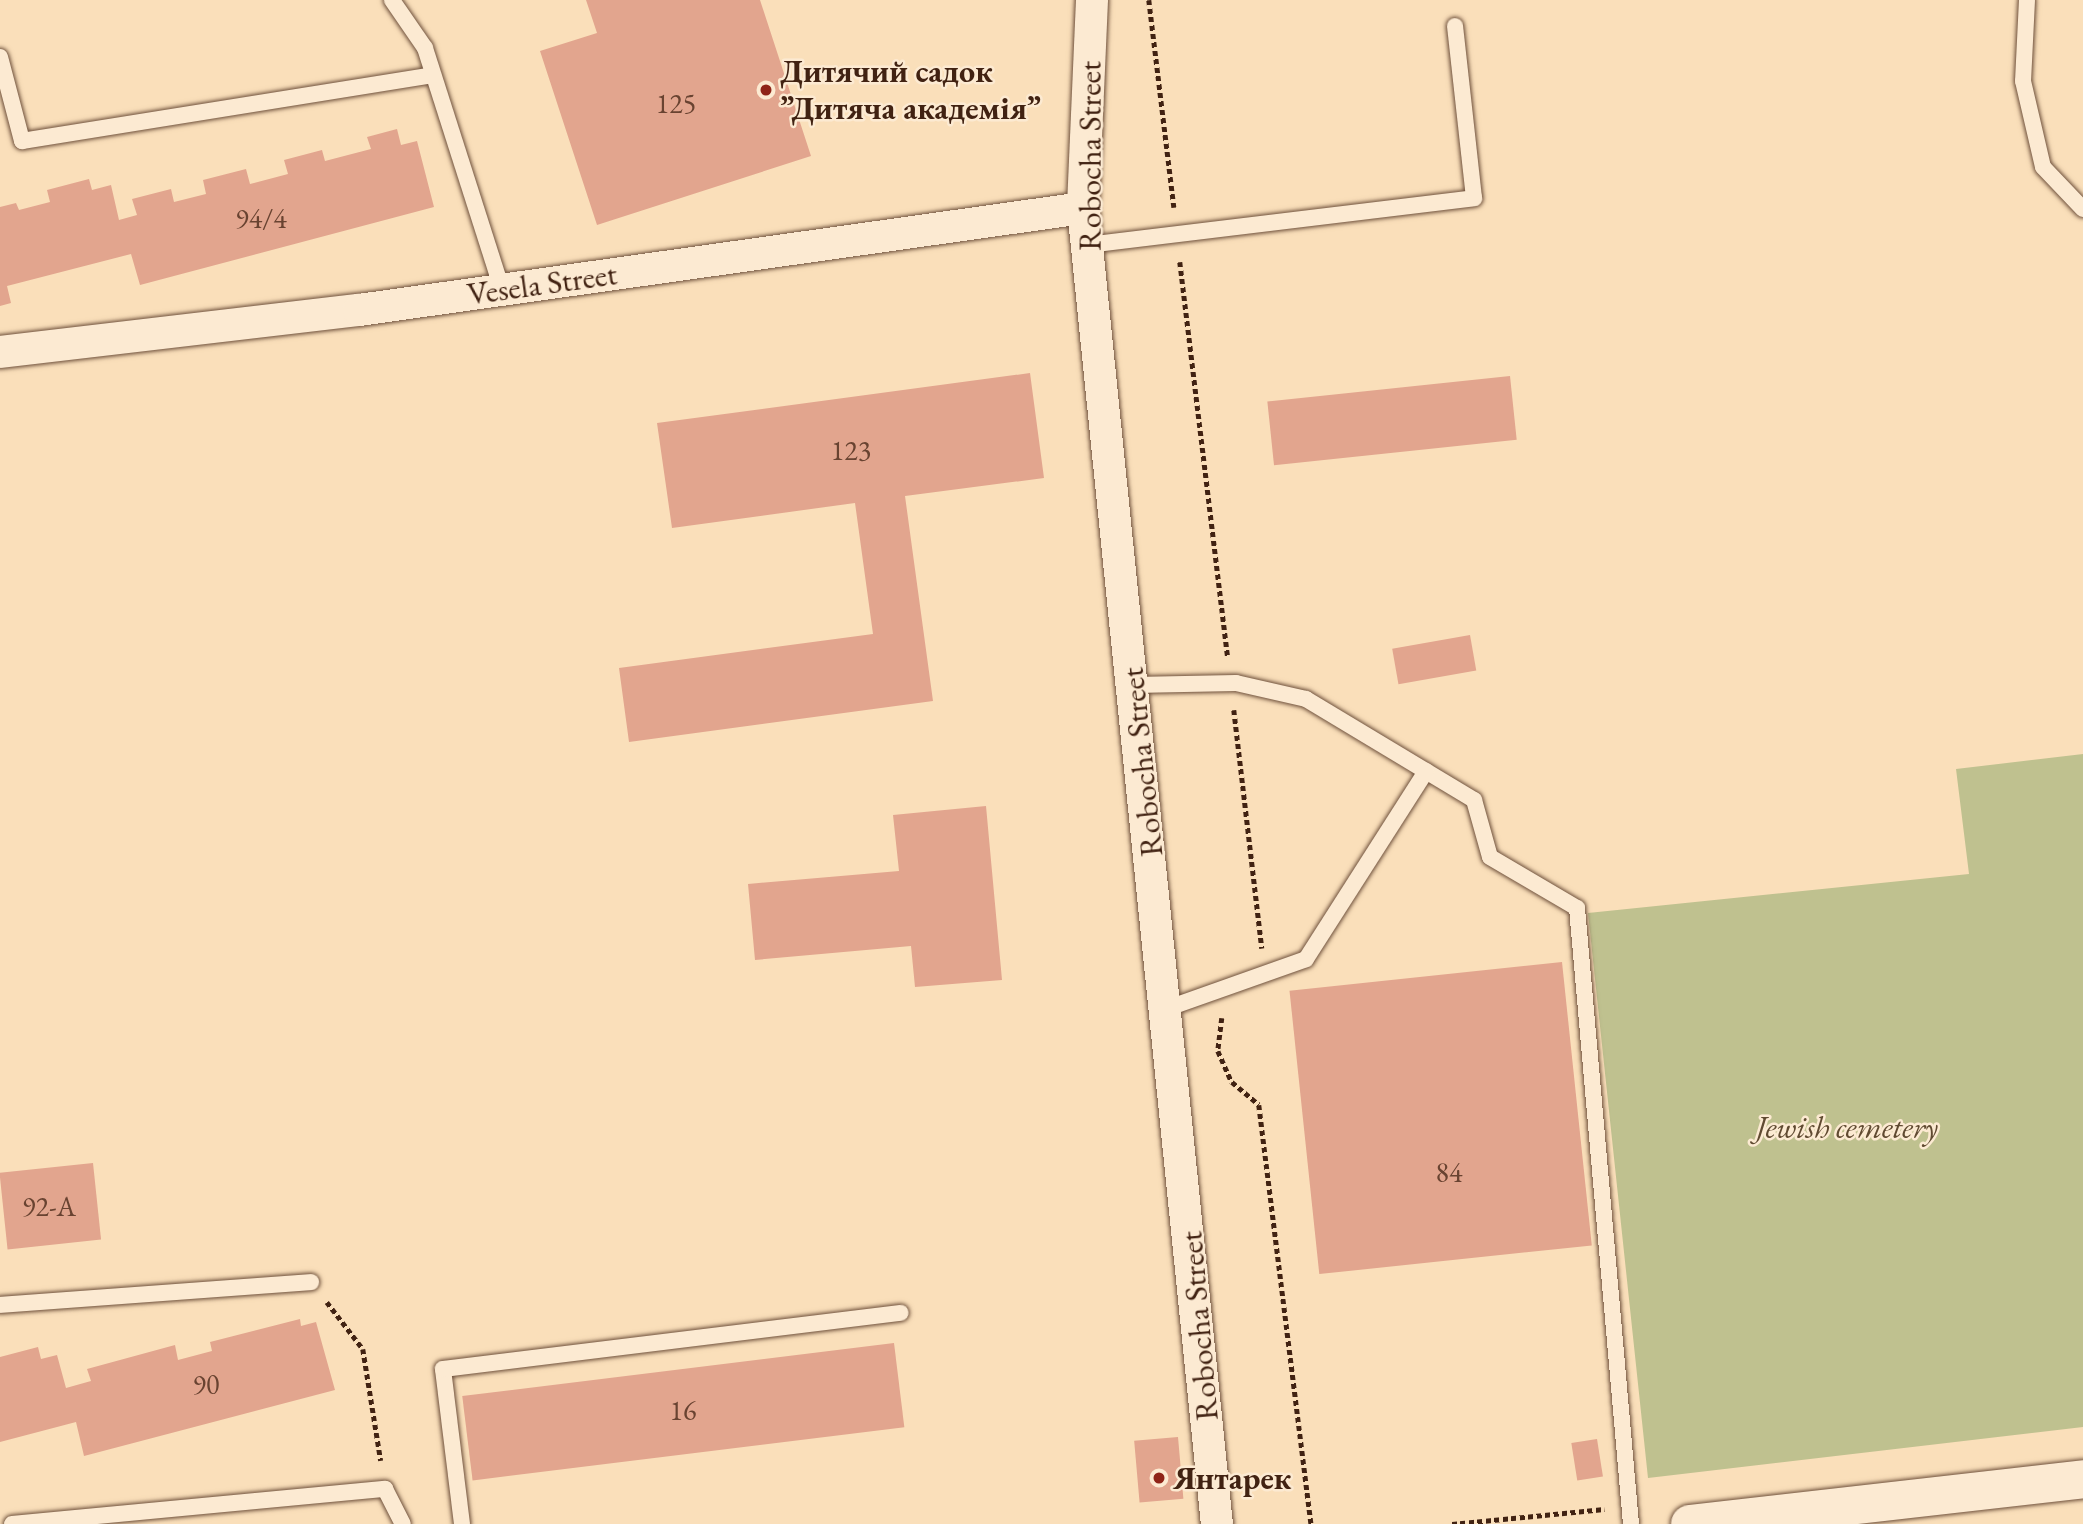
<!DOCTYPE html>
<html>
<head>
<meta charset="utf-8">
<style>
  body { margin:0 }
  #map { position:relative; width:2083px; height:1524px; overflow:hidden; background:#fadfba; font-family:"EB Garamond",serif }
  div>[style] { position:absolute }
  .green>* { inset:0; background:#bfc18f }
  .building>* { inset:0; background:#e2a58e; transform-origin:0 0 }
  .path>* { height:4.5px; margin-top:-2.25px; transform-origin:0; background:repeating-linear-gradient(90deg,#412212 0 5px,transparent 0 8.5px) }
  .roads { filter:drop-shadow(0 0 2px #6f513c) drop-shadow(0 0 2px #6f513c) }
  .lane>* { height:16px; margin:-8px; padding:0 8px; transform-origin:8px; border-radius:8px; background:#fcead2 }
  .street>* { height:32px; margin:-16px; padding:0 16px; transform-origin:16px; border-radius:16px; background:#fcead2 }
  .secondary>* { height:38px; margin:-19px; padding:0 19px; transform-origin:19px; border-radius:19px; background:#fcead2 }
  .dots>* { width:19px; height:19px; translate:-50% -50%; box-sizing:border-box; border:4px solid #fcead2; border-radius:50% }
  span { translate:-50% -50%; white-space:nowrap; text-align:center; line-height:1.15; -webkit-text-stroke:5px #fcead2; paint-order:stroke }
  .number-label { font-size:28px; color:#694331 }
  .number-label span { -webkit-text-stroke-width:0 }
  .poi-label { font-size:32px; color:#412212; font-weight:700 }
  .left { translate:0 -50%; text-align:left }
  .street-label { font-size:32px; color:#412212 }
  .park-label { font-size:32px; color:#604a31; font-style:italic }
</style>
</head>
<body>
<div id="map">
  <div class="green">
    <div style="clip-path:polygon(2083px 754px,2083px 1427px,1648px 1478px,1588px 913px,1969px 874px,1956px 769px)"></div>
  </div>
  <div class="building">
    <div style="clip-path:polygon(586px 0,760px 0,811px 156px,597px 225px,540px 51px,597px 33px)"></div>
    <div style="clip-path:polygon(397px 129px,401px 145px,417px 141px,434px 207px,140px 285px,131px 254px,7px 286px,11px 303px,0 306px,0 207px,16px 203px,19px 210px,50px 202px,47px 190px,89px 179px,92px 190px,111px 185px,119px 220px,137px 215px,132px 199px,171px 189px,174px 202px,206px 194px,203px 180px,246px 169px,250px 184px,288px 174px,284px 160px,322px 150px,325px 161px,371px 149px,367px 137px)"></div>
    <div style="clip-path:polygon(1030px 373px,1044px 478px,905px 496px,933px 701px,629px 742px,619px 668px,873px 634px,855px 503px,672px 528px,657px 423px)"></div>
    <div style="left:1510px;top:376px;width:64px;height:244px;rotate:84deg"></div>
    <div style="left:1470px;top:635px;width:36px;height:79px;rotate:80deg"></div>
    <div style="clip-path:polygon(986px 806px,1002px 980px,915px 987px,911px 946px,755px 960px,748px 884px,899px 871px,893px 815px)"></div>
    <div style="left:1562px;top:962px;width:285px;height:274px;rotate:84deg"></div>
    <div style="left:93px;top:1163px;width:77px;height:94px;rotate:84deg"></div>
    <div style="clip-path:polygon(300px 1319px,301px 1326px,316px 1322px,335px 1390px,84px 1456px,76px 1422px,0 1442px,0 1357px,38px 1347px,41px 1359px,57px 1355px,66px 1388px,91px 1381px,87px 1369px,175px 1345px,178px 1360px,212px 1351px,210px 1342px)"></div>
    <div style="left:894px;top:1343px;width:85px;height:435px;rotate:83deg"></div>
    <div style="left:1178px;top:1437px;width:62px;height:44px;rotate:85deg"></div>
    <div style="left:1597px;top:1439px;width:38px;height:26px;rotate:81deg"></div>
  </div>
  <div class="path">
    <div style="left:1149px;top:0;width:209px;rotate:83.1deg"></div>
    <div style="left:1180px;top:262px;width:397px;rotate:83.1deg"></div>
    <div style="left:1234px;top:710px;width:240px;rotate:83.3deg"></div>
    <div style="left:1222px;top:1018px;width:33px;rotate:97deg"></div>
    <div style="left:1218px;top:1051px;width:34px;rotate:66deg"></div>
    <div style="left:1232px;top:1082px;width:35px;rotate:40deg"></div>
    <div style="left:1259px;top:1105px;width:422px;rotate:82.9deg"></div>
    <div style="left:327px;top:1302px;width:59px;rotate:52.5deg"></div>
    <div style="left:363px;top:1349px;width:113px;rotate:80.9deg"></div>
    <div style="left:1452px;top:1524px;width:153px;rotate:-5.6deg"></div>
  </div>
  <div class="roads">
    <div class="lane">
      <div style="left:392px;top:0;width:58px;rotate:55.5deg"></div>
      <div style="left:425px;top:48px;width:254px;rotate:72.3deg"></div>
      <div style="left:2027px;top:0;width:81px;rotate:92.8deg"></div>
      <div style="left:2023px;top:81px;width:88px;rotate:76.9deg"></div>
      <div style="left:2043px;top:167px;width:58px;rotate:46.4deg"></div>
      <div style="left:0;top:57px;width:87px;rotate:75.3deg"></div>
      <div style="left:22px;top:141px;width:416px;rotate:-9.1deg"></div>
      <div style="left:1087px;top:245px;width:390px;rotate:-6.9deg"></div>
      <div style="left:1474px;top:198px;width:173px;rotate:-96.3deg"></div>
      <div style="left:1133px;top:685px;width:103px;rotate:-1.1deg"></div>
      <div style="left:1236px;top:683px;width:72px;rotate:12.9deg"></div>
      <div style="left:1306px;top:699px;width:196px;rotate:31deg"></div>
      <div style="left:1474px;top:800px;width:59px;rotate:74.3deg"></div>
      <div style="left:1490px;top:857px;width:101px;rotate:30.4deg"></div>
      <div style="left:1577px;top:908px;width:618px;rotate:84.99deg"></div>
      <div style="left:1168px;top:1008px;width:146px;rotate:-19.5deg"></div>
      <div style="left:1306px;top:959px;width:223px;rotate:-57.4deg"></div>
      <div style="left:0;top:1305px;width:312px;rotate:-4.2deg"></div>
      <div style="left:12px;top:1524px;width:375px;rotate:-5.4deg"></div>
      <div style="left:385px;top:1489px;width:39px;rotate:63deg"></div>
      <div style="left:462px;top:1524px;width:156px;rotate:-97deg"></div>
      <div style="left:443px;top:1369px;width:461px;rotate:-7deg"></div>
    </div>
    <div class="street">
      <div style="left:1092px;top:0;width:208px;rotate:92.5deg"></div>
      <div style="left:1083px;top:208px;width:1323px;rotate:84.19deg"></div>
      <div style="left:0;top:352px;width:361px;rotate:-6.7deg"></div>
      <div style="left:359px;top:310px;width:731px;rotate:-8.02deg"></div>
    </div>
    <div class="secondary">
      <div style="left:1690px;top:1524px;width:396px;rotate:-6.5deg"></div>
    </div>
  </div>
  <div class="dots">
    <div style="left:766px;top:90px;background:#8f2418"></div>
    <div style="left:1159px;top:1478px;background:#8f2418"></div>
  </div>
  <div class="number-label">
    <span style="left:676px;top:103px">125</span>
    <span style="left:261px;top:218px">94/4</span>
    <span style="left:851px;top:450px">123</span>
    <span style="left:1449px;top:1172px">84</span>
    <span style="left:49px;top:1206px">92-А</span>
    <span style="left:206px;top:1384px">90</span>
    <span style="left:683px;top:1410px">16</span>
  </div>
  <div class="poi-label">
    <span class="left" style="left:780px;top:90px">Дитячий садок<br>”Дитяча академія”</span>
    <span class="left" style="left:1173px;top:1478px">Янтарек</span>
  </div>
  <div class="street-label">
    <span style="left:1090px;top:156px;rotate:-90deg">Robocha Street</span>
    <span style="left:542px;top:284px;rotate:-8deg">Vesela Street</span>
    <span style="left:1142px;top:762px;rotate:-96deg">Robocha Street</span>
    <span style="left:1199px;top:1326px;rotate:-95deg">Robocha Street</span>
  </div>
  <div class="park-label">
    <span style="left:1847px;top:1127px">Jewish cemetery</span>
  </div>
</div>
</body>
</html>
